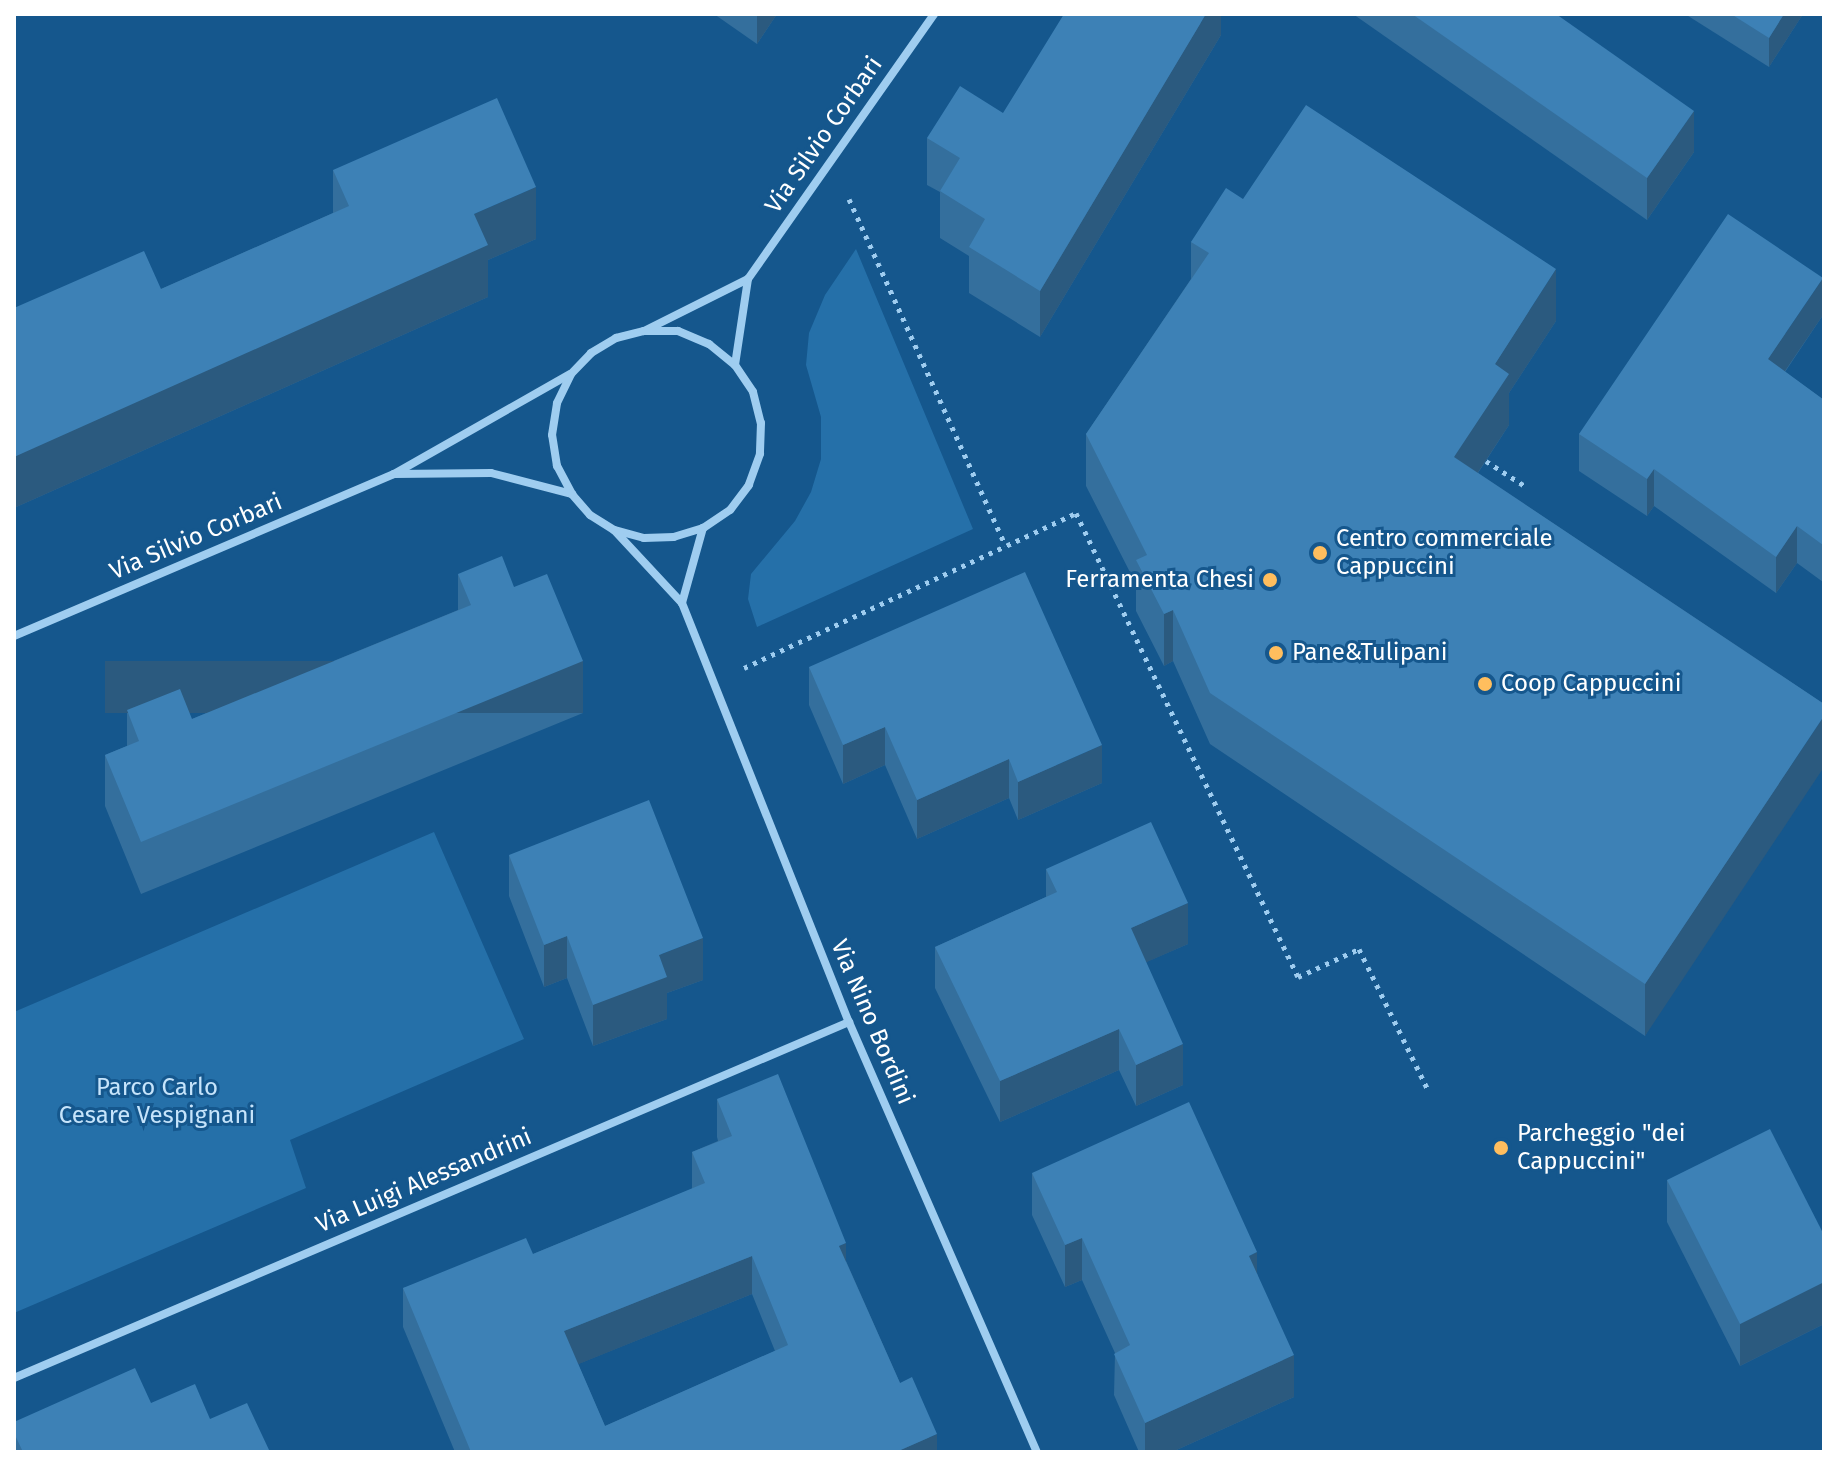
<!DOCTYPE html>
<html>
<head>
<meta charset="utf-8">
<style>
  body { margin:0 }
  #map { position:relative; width:1838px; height:1466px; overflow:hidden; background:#15578d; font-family:"Fira Sans",sans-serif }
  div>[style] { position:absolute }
  .green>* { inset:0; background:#2570a9 }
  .path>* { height:5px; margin-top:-2.5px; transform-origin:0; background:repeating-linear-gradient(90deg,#9fcdf0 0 4px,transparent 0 10px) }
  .street>* { height:8px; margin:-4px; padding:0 4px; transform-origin:4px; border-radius:4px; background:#9fcdf0 }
  .wall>* { inset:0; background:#346f9d }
  .shaded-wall>* { inset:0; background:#2b5a7f; transform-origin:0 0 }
  .building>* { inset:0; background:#3d81b6 }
  .dots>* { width:22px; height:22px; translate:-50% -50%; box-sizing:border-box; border:4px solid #15578d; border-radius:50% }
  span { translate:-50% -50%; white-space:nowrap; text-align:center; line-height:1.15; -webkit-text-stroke:6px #15578d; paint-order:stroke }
  .street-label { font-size:24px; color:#fff }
  .poi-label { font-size:24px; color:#fff }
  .left { translate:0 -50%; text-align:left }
  .right { translate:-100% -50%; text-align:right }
  .park-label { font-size:24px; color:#c6e4fb }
  .frame { position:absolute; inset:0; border:16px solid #fff; pointer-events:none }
</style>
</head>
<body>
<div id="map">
  <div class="green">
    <div style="clip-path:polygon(856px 249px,973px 529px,757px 627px,748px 599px,751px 574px,795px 521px,811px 492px,821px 459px,821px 417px,806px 365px,809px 333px,825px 295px)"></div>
    <div style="clip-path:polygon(434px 832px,524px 1039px,290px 1140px,306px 1188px,14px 1313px,14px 1012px)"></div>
  </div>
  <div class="path">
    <div style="left:849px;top:199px;width:380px;rotate:65.7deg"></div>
    <div style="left:1486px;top:461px;width:46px;rotate:32.7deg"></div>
    <div style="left:744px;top:668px;width:366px;rotate:-25deg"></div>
    <div style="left:1076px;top:513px;width:514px;rotate:64.43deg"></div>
    <div style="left:1298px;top:977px;width:67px;rotate:-24.7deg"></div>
    <div style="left:1359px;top:949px;width:159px;rotate:63.9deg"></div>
  </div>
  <div class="street">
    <div style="left:644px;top:331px;width:34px"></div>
    <div style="left:678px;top:331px;width:34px;rotate:23deg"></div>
    <div style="left:709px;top:344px;width:33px;rotate:39deg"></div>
    <div style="left:735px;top:365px;width:32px;rotate:56deg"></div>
    <div style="left:753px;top:392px;width:32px;rotate:76deg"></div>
    <div style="left:761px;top:423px;width:31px;rotate:92deg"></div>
    <div style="left:760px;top:454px;width:33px;rotate:110deg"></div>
    <div style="left:749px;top:485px;width:31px;rotate:127deg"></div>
    <div style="left:730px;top:510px;width:32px;rotate:146deg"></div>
    <div style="left:703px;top:528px;width:30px;rotate:163deg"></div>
    <div style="left:674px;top:537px;width:30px;rotate:178deg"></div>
    <div style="left:644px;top:538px;width:31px;rotate:-165deg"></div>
    <div style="left:614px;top:530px;width:28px;rotate:-148deg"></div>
    <div style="left:590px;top:515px;width:28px;rotate:-131deg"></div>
    <div style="left:572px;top:494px;width:32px;rotate:-118deg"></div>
    <div style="left:557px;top:466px;width:31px;rotate:-99deg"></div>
    <div style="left:552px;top:435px;width:32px;rotate:-81deg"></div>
    <div style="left:557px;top:403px;width:32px;rotate:-64deg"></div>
    <div style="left:571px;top:374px;width:29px;rotate:-46deg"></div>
    <div style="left:591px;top:353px;width:29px;rotate:-31deg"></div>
    <div style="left:616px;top:338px;width:29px;rotate:-14deg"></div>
    <div style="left:644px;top:331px;width:116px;rotate:-26.6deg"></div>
    <div style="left:748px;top:279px;width:324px;rotate:-54.9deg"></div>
    <div style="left:735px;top:365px;width:87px;rotate:-81.4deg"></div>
    <div style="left:394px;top:474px;width:97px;rotate:-0.6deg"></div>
    <div style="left:491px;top:473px;width:84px;rotate:14.5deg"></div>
    <div style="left:615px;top:531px;width:98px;rotate:47.1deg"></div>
    <div style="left:682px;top:603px;width:451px;rotate:68.3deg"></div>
    <div style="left:849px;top:1022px;width:469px;rotate:66.4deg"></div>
    <div style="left:682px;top:603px;width:78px;rotate:-74.4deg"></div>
    <div style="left:14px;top:636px;width:413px;rotate:-23.1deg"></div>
    <div style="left:394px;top:474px;width:202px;rotate:-29.6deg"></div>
    <div style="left:14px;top:1378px;width:908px;rotate:-23.09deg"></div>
  </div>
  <div class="wall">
    <div style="clip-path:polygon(714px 14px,777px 14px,757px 44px)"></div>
    <div style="clip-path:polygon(1221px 14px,1221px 35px,1040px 337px,969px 293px,969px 256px,940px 238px,940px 192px,927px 185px,927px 138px,1003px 113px)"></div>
    <div style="clip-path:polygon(1353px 14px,1556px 14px,1694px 152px,1647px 220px)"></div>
    <div style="clip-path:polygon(1685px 14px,1803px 14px,1769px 67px)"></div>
    <div style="clip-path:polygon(333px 170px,536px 239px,488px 260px,488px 297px,14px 508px,14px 308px,161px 289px,333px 213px)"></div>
    <div style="clip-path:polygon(1243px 199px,1556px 321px,1509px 393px,1509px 425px,1478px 473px,1824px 704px,1645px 1036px,1210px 744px,1173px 661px,1164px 666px,1136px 611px,1136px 584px,1086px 486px,1086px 434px,1191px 279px,1191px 242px)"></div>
    <div style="clip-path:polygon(1823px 315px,1785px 372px,1824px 400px,1823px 582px,1797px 563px,1776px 593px,1654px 506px,1647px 516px,1579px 471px,1579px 434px)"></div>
    <div style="clip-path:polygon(458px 574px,514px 587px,583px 713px,141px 894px,105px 806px,105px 755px,127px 746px,127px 710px,192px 719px,458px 610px)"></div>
    <div style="clip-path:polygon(809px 667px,1102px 783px,1018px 820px,1009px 798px,917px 839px,885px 765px,843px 784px,809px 705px)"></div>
    <div style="clip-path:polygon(509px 855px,703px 980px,667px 993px,667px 1019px,593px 1046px,567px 978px,544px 987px,509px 896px)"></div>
    <div style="clip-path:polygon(1046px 869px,1188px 944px,1146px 962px,1183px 1085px,1136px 1106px,1119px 1070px,1000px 1122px,935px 988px,935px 947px,1046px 897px)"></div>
    <div style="clip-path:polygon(evenodd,717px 1099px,846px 1261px,900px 1383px,937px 1452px,455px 1452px,403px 1327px,403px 1288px,533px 1254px,692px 1189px,692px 1152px,718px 1141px,717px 1137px,717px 1099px,752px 1294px,775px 1351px,605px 1426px,578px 1364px,752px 1294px)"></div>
    <div style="clip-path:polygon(1032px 1173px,1257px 1273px,1294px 1397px,1172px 1452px,1139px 1452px,1114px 1395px,1115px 1353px,1082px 1280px,1065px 1287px,1032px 1215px)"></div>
    <div style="clip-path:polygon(1667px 1180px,1824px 1235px,1824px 1324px,1740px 1366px,1667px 1222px)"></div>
    <div style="clip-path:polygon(151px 1403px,210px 1419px,270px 1452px,14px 1452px,14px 1422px)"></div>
  </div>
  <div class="shaded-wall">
    <div style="clip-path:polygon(757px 14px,777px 14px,757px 44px)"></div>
    <div style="clip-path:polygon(1206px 14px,1221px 14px,1221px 35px,1040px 337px,1040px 291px)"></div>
    <div style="clip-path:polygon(1784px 14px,1803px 14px,1769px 67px,1769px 38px)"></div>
    <div style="clip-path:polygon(1694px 111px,1694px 152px,1647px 220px,1647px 178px)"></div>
    <div style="clip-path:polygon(536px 187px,536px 239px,488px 260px,488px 297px,14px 508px,14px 457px,474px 214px)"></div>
    <div style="clip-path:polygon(1556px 269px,1556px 321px,1509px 393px,1509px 425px,1454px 509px,1454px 457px,1495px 364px)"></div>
    <div style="clip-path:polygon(1823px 278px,1823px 315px,1768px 396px,1768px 359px)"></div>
    <div style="clip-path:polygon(1654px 469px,1654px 506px,1647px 516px,1647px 479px)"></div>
    <div style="clip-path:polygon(1797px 526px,1797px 563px,1776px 593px,1776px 557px)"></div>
    <div style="left:1824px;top:544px;width:37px;height:1px;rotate:90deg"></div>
    <div style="clip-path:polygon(1173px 610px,1173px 661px,1164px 666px,1164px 614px)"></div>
    <div style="left:583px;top:661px;width:52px;height:478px;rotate:90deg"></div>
    <div style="clip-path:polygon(1824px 716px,1824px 767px,1645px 1036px,1645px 984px)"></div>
    <div style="clip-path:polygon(885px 727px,885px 765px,843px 784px,843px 745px)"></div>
    <div style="clip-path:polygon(1102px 745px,1102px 783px,1018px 820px,1018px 782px)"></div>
    <div style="clip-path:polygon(1009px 759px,1009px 798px,917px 839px,917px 800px)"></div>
    <div style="clip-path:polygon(1188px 903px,1188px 944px,1131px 969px,1131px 928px)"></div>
    <div style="clip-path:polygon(567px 936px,567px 978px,544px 987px,544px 945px)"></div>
    <div style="clip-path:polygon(703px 938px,703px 980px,667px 993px,667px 1019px,593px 1046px,593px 1005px,659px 955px)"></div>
    <div style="clip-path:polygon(1119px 1029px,1119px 1070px,1000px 1122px,1000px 1081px)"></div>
    <div style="clip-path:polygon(1183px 1044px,1183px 1085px,1136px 1106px,1136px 1065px)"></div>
    <div style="clip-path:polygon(1082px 1238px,1082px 1280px,1065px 1287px,1065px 1245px)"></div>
    <div style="clip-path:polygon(846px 1243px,846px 1281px,839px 1246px)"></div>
    <div style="clip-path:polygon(1257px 1252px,1257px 1294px,1249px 1256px)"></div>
    <div style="clip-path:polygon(752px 1256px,752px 1294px,564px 1370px,564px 1331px)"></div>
    <div style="clip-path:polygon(1824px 1282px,1824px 1324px,1740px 1366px,1740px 1324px)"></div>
    <div style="clip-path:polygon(1294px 1355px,1294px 1397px,1172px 1452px,1145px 1452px,1145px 1423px)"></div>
    <div style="clip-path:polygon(937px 1434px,937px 1452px,896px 1452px)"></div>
  </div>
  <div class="building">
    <div style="clip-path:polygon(1064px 14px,1206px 14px,1040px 291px,969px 247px,985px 219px,940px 191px,960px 158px,927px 138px,960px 86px,1003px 113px)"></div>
    <div style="clip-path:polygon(1412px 14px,1556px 14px,1694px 111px,1647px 178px)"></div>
    <div style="clip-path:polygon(1731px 14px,1784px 14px,1769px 38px)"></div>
    <div style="clip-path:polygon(497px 98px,536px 187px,474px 214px,488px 245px,14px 457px,14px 308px,144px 251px,161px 289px,349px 206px,333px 170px)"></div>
    <div style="clip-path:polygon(1306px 105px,1556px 269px,1495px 364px,1509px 374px,1454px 457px,1824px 704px,1824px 716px,1645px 984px,1210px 693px,1173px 610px,1164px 614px,1136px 560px,1147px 555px,1086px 434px,1209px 253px,1191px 242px,1226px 188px,1243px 199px)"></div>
    <div style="clip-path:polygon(1728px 214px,1823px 278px,1768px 359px,1824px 400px,1824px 544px,1823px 545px,1797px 526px,1776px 557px,1654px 469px,1647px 479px,1579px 434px)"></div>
    <div style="clip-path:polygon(502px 556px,514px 587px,547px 574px,583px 661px,141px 842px,105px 755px,139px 741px,127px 710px,180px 689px,192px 719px,471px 605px,458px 574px)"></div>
    <div style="clip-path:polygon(1025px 572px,1102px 745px,1018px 782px,1009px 759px,917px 800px,885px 727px,843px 745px,809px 667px)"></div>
    <div style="clip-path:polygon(649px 800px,703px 938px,659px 955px,667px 977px,593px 1005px,567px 936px,544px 945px,509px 855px)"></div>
    <div style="clip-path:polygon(1151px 822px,1188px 903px,1131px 928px,1183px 1044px,1136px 1065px,1119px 1029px,1000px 1081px,935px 947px,1057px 892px,1046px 869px)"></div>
    <div style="clip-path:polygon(evenodd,778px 1074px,846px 1243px,839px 1246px,900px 1383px,912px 1377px,937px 1434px,896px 1452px,471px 1452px,403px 1288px,526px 1238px,533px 1254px,705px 1183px,692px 1152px,732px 1136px,717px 1099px,778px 1074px,752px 1256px,788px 1345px,605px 1426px,564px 1331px,752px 1256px)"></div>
    <div style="clip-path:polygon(1189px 1102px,1257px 1252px,1249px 1256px,1294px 1355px,1145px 1423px,1114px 1354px,1130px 1345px,1082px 1238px,1065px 1245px,1032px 1173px)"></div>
    <div style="clip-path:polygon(1770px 1129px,1824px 1235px,1824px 1282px,1740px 1324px,1667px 1180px)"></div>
    <div style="clip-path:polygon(135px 1368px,151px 1403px,195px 1384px,210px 1419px,247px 1403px,270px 1452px,23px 1452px,14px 1433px,14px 1422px)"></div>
  </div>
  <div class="dots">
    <div style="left:1320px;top:553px;background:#ffbe5e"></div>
    <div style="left:1270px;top:580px;background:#ffbe5e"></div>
    <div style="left:1276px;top:653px;background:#ffbe5e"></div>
    <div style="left:1485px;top:684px;background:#ffbe5e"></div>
    <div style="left:1501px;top:1148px;background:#ffbe5e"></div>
  </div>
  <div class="street-label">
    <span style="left:824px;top:135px;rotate:-55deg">Via Silvio Corbari</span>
    <span style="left:196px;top:537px;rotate:-23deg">Via Silvio Corbari</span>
    <span style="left:872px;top:1022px;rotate:67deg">Via Nino Bordini</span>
    <span style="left:424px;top:1181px;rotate:-23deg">Via Luigi Alessandrini</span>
  </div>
  <div class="poi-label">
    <span class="left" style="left:1336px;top:553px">Centro commerciale<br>Cappuccini</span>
    <span class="right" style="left:1254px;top:580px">Ferramenta Chesi</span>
    <span class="left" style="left:1292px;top:653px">Pane&amp;Tulipani</span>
    <span class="left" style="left:1501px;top:684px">Coop Cappuccini</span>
    <span class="left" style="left:1517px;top:1148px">Parcheggio "dei<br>Cappuccini"</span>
  </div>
  <div class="park-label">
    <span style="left:157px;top:1102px">Parco Carlo<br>Cesare Vespignani</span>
  </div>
  <div class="frame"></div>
</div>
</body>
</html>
